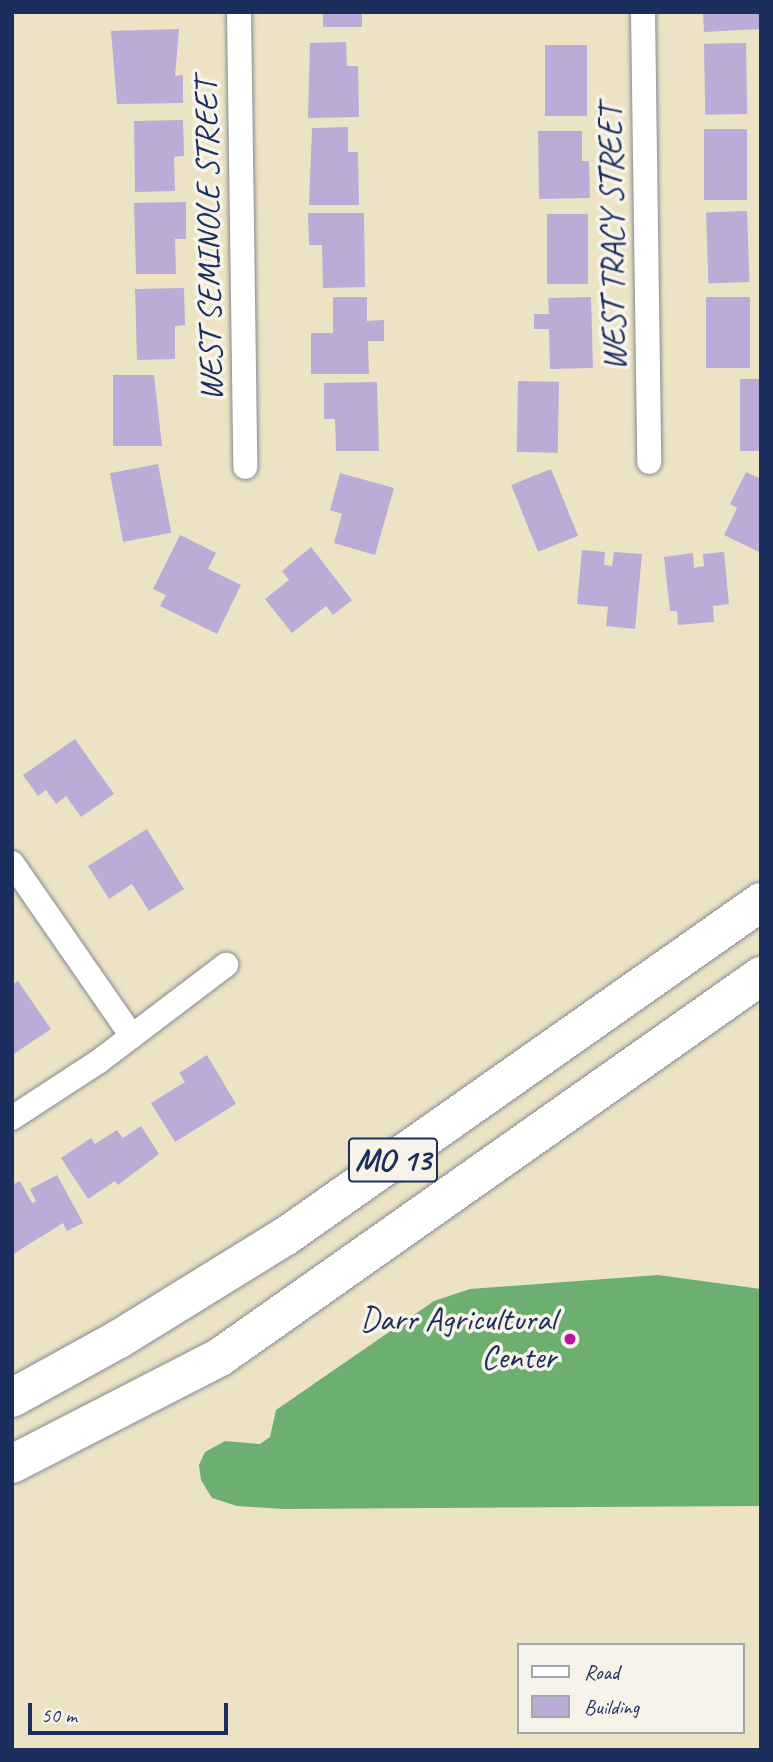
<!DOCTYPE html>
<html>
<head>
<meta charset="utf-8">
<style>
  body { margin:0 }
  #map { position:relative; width:773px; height:1762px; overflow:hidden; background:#ece3c5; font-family:Caveat,sans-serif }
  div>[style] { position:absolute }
  .forest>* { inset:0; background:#6dae71 }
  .building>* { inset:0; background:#baacd7; transform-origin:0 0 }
  .roads { filter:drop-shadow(0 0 2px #848992) drop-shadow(0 0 2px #848992) }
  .street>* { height:24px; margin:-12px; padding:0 12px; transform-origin:12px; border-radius:12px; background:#fff }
  .primary>* { height:38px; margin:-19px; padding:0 19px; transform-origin:19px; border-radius:19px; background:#fff }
  .dots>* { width:19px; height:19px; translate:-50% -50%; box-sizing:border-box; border:4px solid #f7f3e8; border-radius:50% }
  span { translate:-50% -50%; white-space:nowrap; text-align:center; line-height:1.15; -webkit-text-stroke:7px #f7f3e8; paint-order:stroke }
  .shield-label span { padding:2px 5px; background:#f7f3e8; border:2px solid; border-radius:5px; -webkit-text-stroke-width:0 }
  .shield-label { font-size:32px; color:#1b2f5e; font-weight:700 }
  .street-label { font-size:33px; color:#1b2f5e }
  .poi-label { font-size:33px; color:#1b2f5e }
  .right { translate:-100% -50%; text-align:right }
  .frame { position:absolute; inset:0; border:14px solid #1b2f5e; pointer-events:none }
  .legend { position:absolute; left:517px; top:1643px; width:228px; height:91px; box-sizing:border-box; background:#f7f3e8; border:2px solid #9fa5b1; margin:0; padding:9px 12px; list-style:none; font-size:21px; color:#1b2f5e }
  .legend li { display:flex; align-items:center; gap:14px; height:35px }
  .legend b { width:35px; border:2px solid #9fa5b1 }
  .scale { position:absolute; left:28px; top:1703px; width:200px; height:32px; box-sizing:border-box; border:4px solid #1b2f5e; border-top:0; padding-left:9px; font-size:21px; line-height:24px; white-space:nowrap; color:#1b2f5e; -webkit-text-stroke:5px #f7f3e8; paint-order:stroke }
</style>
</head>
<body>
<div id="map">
  <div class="forest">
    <div style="clip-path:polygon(658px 1275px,761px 1289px,761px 1506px,283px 1509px,237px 1506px,212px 1498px,201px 1480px,199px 1465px,205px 1452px,225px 1441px,260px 1444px,270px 1437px,276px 1410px,434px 1301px,470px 1289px)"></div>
  </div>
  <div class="building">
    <div style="left:323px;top:12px;width:39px;height:15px"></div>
    <div style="clip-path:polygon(703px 12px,761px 12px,761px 29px,704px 32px)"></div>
    <div style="clip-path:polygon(179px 29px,175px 76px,183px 75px,183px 103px,117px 104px,111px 31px)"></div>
    <div style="clip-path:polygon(346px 42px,347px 66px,358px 66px,359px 117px,308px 118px,310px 43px)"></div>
    <div style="left:746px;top:43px;width:71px;height:42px;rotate:89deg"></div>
    <div style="left:545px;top:45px;width:42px;height:71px"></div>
    <div style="clip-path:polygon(183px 120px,184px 156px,174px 157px,175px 191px,135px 192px,134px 121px)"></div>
    <div style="clip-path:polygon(348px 127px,348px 152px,358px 152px,359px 205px,309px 205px,312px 128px)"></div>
    <div style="left:704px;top:129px;width:43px;height:71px"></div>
    <div style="clip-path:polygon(538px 131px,582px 131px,582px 161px,589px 161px,590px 198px,539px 199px)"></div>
    <div style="clip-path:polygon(186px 202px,186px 239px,175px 239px,176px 274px,136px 274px,134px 203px)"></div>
    <div style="left:747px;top:211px;width:71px;height:41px;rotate:88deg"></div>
    <div style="clip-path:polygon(308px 213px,364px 213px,365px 287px,323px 288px,322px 245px,309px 245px)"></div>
    <div style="left:547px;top:214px;width:41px;height:70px"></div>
    <div style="clip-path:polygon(184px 288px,185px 325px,175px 326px,175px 359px,137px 360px,135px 289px)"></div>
    <div style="clip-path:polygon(333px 297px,367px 297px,367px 321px,384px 320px,384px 341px,368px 341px,369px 374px,311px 374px,311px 333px,333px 333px)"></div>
    <div style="clip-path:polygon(591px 297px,593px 368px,550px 369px,549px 329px,534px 329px,534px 314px,549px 314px,548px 298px)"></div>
    <div style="left:706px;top:297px;width:44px;height:71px"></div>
    <div style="clip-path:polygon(113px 375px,154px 375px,162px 446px,113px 446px)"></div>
    <div style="left:740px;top:379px;width:21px;height:72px"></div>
    <div style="left:518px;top:381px;width:41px;height:71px;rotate:1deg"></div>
    <div style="clip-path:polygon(377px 382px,379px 451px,336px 451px,335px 419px,324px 419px,324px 383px)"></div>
    <div style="left:158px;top:464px;width:70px;height:49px;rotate:79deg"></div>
    <div style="left:551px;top:469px;width:72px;height:43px;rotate:68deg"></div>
    <div style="clip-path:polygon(746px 472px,761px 479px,761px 553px,724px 535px,737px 508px,730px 504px)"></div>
    <div style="clip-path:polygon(340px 473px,394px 488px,375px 555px,334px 543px,342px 514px,330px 510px)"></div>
    <div style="clip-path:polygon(180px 535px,216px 553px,208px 569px,241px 585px,217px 634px,160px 606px,166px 595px,153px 589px)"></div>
    <div style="clip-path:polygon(311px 547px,352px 600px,333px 615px,326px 606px,292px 633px,265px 599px,289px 580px,282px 571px)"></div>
    <div style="clip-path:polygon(582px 550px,605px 552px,604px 565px,612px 566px,614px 552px,642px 554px,635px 629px,606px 626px,608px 607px,577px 604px)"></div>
    <div style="clip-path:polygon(724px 552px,729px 604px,713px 606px,714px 622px,678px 625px,677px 611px,670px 611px,664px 557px,693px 553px,694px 568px,704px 566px,703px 554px)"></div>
    <div style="clip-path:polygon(75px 739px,114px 794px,81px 817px,66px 796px,56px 804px,46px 790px,38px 796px,23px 775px)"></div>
    <div style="clip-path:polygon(147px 829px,184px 889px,149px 911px,132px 884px,109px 899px,88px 866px)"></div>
    <div style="clip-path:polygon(18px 981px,51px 1029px,12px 1055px,12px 985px)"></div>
    <div style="clip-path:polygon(207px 1055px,236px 1104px,175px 1142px,151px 1103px,185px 1082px,179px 1073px)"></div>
    <div style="clip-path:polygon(141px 1126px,159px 1154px,118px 1185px,115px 1181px,88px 1199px,61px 1158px,91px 1138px,95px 1144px,117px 1130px,123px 1138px)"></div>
    <div style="clip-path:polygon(57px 1175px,83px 1223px,67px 1231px,63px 1223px,12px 1255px,12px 1185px,20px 1181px,32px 1203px,36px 1201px,30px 1189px)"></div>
  </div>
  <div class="roads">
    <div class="street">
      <div style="left:239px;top:12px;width:455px;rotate:89.2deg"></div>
      <div style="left:643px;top:12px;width:450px;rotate:89.2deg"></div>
      <div style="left:12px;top:863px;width:211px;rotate:55.3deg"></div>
      <div style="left:12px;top:1118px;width:103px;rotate:-33.1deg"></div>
      <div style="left:98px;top:1062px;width:161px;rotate:-37.2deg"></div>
    </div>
    <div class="primary">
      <div style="left:12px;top:1398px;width:122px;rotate:-28.9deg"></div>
      <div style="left:119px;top:1339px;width:196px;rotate:-31.7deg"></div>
      <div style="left:286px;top:1236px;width:581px;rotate:-35.11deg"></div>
      <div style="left:12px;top:1464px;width:234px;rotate:-27.2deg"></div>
      <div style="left:220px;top:1357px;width:662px;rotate:-35.16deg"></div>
    </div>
  </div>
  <div class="dots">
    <div style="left:570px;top:1339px;background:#b5179e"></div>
  </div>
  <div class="shield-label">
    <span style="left:393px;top:1160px">MO 13</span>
  </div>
  <div class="street-label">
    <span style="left:613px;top:238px;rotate:-91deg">WEST TRACY STREET</span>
    <span style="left:209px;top:240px;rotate:-91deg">WEST SEMINOLE STREET</span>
  </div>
  <div class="poi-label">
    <span class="right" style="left:556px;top:1339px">Darr Agricultural<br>Center</span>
  </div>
  <div class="frame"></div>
  <ul class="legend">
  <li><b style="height:9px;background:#fff"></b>Road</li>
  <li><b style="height:19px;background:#baacd7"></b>Building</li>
  </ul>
  <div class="scale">50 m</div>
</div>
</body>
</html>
